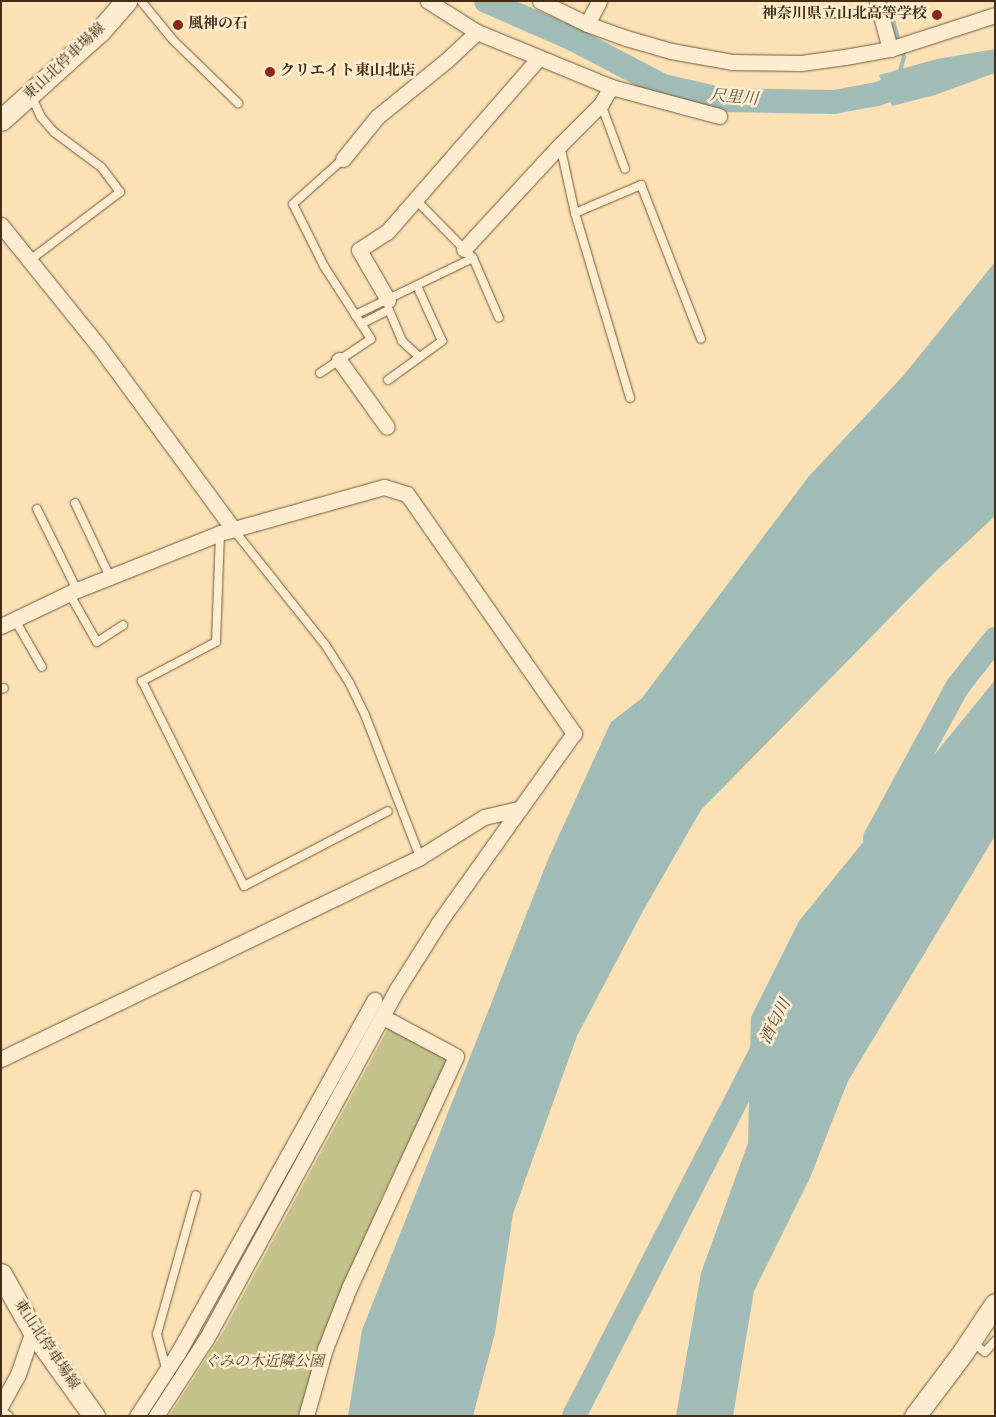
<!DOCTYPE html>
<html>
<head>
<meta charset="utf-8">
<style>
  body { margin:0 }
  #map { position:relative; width:996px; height:1417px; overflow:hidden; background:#fce1b5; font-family:"Old Standard TT","Noto Serif JP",serif }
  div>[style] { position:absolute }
  .green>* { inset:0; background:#c3c28b }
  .water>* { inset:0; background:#a1bcb6 }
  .stream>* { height:4px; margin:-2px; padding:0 2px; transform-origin:2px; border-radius:2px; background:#a1bcb6 }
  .river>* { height:24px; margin:-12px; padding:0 12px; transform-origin:12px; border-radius:12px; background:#a1bcb6 }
  .roads { filter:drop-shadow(0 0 1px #73593c) drop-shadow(0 0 1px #73593c) }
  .lane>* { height:8px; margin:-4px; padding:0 4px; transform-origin:4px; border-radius:4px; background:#fdeccf }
  .street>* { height:15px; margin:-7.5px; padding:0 7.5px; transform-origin:7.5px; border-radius:7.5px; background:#fdeccf }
  .secondary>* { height:21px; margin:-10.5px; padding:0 10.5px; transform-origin:10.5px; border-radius:10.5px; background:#fdeccf }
  .dots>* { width:14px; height:14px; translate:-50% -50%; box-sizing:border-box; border:2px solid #fdeccf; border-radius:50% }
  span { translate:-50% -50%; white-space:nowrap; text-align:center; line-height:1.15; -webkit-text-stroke:5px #fdeccf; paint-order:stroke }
  .poi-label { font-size:15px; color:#452c13; font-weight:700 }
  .right { translate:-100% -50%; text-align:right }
  .left { translate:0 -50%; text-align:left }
  .street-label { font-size:15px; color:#452c13 }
  .park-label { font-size:15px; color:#5e4a2b; font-style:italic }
  .water-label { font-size:16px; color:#5c503c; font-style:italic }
  .frame { position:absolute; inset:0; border:2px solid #452c13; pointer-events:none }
</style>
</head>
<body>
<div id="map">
  <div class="green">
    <div style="clip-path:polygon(390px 1025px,444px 1054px,448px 1062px,381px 1199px,302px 1416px,169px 1416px,223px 1332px)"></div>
  </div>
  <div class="water">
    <div style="clip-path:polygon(995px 49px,995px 73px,935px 95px,892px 106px,879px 75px,937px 59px)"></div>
    <div style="clip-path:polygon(995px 262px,995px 516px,934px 573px,701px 810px,643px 911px,577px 1036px,513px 1214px,495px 1333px,473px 1416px,348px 1416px,362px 1330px,549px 857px,611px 722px,642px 698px,809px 476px,903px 376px)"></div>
    <div style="clip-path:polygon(995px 680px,995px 836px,848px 1081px,810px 1178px,754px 1291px,733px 1416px,676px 1416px,701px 1273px,748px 1143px,751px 1017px,799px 921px)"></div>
  </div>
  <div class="stream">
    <div style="left:888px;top:1px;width:42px;rotate:75deg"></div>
    <div style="left:900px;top:71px;width:15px;rotate:-74deg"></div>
    <div style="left:904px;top:57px;width:9px;rotate:-111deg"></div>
  </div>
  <div class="river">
    <div style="left:486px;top:1px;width:95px;rotate:23.6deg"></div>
    <div style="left:573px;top:39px;width:102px;rotate:27.6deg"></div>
    <div style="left:663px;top:86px;width:63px;rotate:12.9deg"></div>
    <div style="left:724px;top:100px;width:110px;rotate:1deg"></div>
    <div style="left:834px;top:102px;width:44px;rotate:-10.5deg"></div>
    <div style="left:877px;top:94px;width:40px;rotate:-18.9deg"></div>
    <div style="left:875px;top:838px;width:173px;rotate:-61.4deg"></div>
    <div style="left:958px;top:686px;width:60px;rotate:-51.8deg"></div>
    <div style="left:574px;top:1416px;width:418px;rotate:-62.8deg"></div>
  </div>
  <div class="roads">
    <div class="lane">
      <div style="left:141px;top:1px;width:50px;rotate:50.6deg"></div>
      <div style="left:173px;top:40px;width:91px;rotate:44.1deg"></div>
      <div style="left:601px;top:104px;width:69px;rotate:69.7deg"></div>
      <div style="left:560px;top:145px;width:70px;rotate:77.6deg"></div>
      <div style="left:575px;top:213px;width:193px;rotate:73.4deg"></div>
      <div style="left:416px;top:200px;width:81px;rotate:45.5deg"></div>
      <div style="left:473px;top:258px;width:65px;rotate:66.6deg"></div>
      <div style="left:575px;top:213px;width:72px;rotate:-23deg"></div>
      <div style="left:641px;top:185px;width:165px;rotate:68.7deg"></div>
      <div style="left:30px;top:260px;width:113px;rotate:-37.1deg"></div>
      <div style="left:120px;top:192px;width:31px;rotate:-127deg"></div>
      <div style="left:101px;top:167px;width:59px;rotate:-143.3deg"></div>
      <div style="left:54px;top:132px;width:20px;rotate:-131deg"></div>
      <div style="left:41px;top:117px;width:23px;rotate:-115deg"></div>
      <div style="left:355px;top:315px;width:131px;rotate:-25.8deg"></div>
      <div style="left:361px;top:324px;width:31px;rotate:-27deg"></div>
      <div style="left:389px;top:310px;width:34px;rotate:67deg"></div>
      <div style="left:402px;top:341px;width:23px;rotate:43deg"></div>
      <div style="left:320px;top:373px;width:61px;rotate:-33.7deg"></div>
      <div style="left:371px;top:339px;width:87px;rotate:-122.8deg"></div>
      <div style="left:324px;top:266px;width:69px;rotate:-116.6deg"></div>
      <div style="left:293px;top:204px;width:67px;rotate:-42deg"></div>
      <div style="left:388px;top:380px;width:67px;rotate:-35.8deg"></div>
      <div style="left:442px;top:341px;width:60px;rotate:-114.4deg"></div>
      <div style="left:75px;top:503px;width:82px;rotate:64.7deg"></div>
      <div style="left:37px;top:509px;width:90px;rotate:63.7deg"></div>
      <div style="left:233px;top:529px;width:149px;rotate:51.5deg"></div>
      <div style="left:326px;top:646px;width:43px;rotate:57.4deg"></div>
      <div style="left:349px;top:682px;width:37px;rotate:64deg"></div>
      <div style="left:365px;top:715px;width:152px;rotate:68.8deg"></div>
      <div style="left:220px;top:533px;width:109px;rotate:92.1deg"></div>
      <div style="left:216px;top:642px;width:84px;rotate:152.2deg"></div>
      <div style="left:142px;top:681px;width:229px;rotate:63.5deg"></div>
      <div style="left:244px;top:886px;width:162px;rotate:-27.5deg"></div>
      <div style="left:69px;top:593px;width:56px;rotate:60.3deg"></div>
      <div style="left:97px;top:642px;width:31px;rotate:-33deg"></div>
      <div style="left:15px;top:620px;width:54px;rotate:60.1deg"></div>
      <div style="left:1px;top:689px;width:3px;rotate:-18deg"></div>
      <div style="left:972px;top:1342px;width:16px;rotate:38deg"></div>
      <div style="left:985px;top:1352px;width:15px;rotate:-48deg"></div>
      <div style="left:166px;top:1368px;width:35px;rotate:-105deg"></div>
      <div style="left:157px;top:1334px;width:144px;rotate:-74.3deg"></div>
      <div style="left:1px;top:1411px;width:9px;rotate:32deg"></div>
    </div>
    <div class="street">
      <div style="left:428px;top:1px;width:58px;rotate:32.3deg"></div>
      <div style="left:477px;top:32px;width:145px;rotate:22.3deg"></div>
      <div style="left:611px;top:87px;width:112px;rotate:15deg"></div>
      <div style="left:540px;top:1px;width:52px;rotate:26.1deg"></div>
      <div style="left:587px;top:24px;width:41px;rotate:19.7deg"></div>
      <div style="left:626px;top:38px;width:47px;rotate:16.1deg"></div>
      <div style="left:671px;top:51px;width:62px;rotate:10.2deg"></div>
      <div style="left:732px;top:62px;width:69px;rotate:0.8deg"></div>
      <div style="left:801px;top:63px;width:44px;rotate:-7.8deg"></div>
      <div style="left:845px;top:57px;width:46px;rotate:-10.1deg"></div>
      <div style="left:890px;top:49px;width:110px;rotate:-17.9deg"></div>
      <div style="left:877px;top:1px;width:50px;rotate:74.8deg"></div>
      <div style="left:587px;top:24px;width:26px;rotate:-62deg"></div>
      <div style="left:343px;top:159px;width:54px;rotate:-51deg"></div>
      <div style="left:377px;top:117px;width:90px;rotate:-39.2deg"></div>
      <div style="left:447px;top:60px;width:41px;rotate:-43deg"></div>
      <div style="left:1px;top:225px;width:159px;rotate:51.1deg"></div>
      <div style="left:101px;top:349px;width:223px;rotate:53.7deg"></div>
      <div style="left:464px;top:249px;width:142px;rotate:-47.3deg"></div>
      <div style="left:560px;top:145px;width:58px;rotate:-45deg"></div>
      <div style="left:601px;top:104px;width:20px;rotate:-60deg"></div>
      <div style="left:388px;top:300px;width:58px;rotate:-120.1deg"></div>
      <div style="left:359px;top:250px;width:33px;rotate:-33deg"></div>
      <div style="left:387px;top:232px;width:231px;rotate:-48.9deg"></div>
      <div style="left:339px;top:360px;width:82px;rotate:54.4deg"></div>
      <div style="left:1px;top:626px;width:79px;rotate:-25.6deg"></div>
      <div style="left:72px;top:592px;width:159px;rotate:-21.7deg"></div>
      <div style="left:220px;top:533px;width:170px;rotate:-15.7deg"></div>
      <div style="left:384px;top:487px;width:24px;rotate:17deg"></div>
      <div style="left:407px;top:494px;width:292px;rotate:55.1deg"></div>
      <div style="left:574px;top:733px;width:234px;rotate:125.5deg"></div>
      <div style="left:438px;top:924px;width:77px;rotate:122.2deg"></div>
      <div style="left:397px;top:989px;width:399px;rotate:118.6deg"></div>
      <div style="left:206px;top:1339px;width:92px;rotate:123deg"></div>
      <div style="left:1px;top:1059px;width:465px;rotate:-25.7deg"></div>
      <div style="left:420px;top:857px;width:75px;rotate:-32deg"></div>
      <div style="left:484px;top:817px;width:37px;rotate:-13deg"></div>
      <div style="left:1px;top:1405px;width:35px;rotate:-61deg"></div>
      <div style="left:18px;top:1374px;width:46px;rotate:-70.8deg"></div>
      <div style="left:137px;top:1416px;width:77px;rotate:-57.1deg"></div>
      <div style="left:179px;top:1351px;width:402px;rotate:-60.9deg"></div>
      <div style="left:306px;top:1416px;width:70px;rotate:-74.2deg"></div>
      <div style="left:325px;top:1349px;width:66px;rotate:-68.5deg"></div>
      <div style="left:349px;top:1288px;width:255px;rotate:-65.2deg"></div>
      <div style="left:456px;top:1056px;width:83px;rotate:-151.9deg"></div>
    </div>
    <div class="secondary">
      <div style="left:1px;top:120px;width:133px;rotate:-42deg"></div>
      <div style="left:100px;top:31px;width:40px;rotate:-49deg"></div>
      <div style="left:1px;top:1274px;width:65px;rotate:60.7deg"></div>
      <div style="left:33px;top:1331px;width:105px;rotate:54.3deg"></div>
      <div style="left:915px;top:1416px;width:76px;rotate:-53deg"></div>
      <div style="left:961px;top:1355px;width:61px;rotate:-56.3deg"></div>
    </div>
  </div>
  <div class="dots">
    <div style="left:937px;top:15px;background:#8f2418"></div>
    <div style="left:178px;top:25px;background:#8f2418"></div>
    <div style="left:270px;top:72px;background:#8f2418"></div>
  </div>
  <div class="poi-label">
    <span class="right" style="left:927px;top:15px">神奈川県立山北高等学校</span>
    <span class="left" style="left:188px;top:25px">風神の石</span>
    <span class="left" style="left:280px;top:72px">クリエイト東山北店</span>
  </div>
  <div class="street-label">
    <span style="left:65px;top:62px;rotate:-43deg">東山北停車場線</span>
    <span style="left:46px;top:1345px;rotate:56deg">東山北停車場線</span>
  </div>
  <div class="park-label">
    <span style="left:264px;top:1363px">ぐみの木近隣公園</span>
  </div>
  <div class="water-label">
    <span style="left:734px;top:98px;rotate:5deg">尺里川</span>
    <span style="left:776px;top:1022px;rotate:-63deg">酒匂川</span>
  </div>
  <div class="frame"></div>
</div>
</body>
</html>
